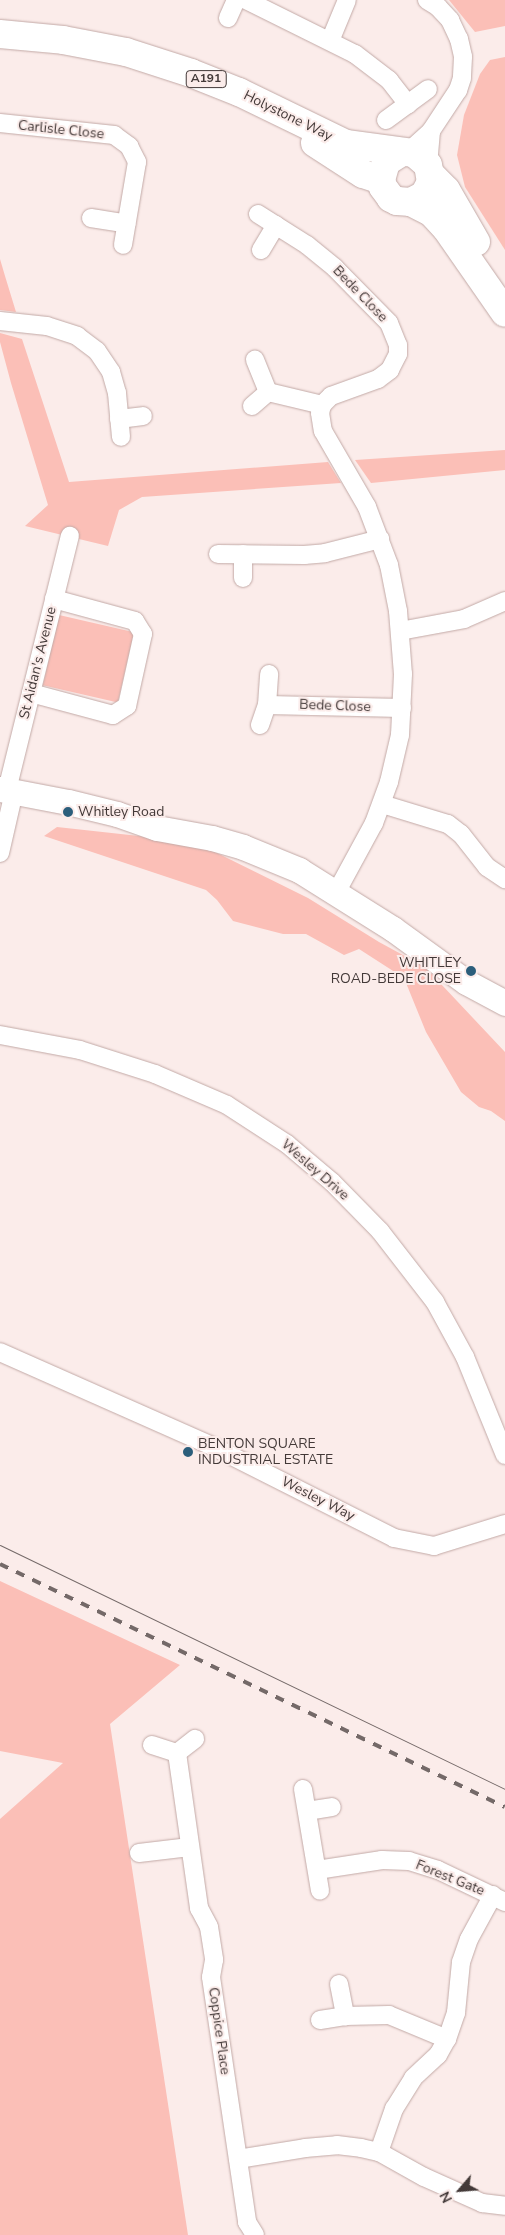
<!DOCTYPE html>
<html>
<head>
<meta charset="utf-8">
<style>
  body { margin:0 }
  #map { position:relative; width:505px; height:2235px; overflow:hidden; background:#fbecea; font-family:"Nunito Sans",sans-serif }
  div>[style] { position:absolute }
  .green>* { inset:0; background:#fbbfb7; transform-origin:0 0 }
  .roads { filter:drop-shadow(0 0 1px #c2a9a6) drop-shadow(0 0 1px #c2a9a6) }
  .street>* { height:18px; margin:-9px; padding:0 9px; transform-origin:9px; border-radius:9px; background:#fff }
  .secondary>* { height:25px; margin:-12.5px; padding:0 12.5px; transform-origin:12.5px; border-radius:12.5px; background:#fff }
  .primary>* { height:28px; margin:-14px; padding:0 14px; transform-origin:14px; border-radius:14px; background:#fff }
  .tram>* { height:1px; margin:-0.5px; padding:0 0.5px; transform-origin:0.5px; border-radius:0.5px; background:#746968 }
  .rail>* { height:4px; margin-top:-2px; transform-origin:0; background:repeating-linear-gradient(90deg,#746968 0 9px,transparent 0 18px) }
  .dots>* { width:14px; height:14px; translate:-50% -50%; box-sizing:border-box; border:2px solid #fbecea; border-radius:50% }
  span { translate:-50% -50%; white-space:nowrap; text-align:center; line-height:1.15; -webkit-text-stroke:4px #fbecea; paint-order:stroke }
  .shield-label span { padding:1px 4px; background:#fbecea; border:1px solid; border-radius:4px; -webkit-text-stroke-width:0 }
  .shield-label { font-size:12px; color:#433938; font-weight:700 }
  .street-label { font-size:14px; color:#433938 }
  .poi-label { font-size:14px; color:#433938 }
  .left { translate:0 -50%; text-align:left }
  .right { translate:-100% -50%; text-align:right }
  .north { position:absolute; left:435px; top:2165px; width:50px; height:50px; -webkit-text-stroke:4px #fbecea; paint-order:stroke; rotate:243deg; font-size:14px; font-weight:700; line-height:20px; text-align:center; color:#433938 }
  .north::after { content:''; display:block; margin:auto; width:18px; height:22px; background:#433938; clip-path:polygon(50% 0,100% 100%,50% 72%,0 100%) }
</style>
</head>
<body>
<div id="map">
  <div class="green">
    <div style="clip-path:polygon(449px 0,505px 0,505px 26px,475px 32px)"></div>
    <div style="clip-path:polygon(505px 57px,505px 250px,465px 187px,457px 155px,464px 115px,480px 74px,490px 60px)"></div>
    <div style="clip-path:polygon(0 259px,5px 276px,16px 312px,0 310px)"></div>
    <div style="clip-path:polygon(0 333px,22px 339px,69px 482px,328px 462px,341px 483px,142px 497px,119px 510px,108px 546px,25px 526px,48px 505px,11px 383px,0 342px)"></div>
    <div style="clip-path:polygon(505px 450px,505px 470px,371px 483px,355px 460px)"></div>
    <div style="left:59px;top:615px;width:77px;height:72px;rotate:13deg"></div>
    <div style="clip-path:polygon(57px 827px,148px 837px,211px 850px,308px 898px,379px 942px,425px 967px,505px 1052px,505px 1121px,491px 1111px,479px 1107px,461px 1092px,426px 1032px,404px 978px,359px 949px,344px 955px,306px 934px,283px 934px,233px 921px,217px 900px,206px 890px,44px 836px)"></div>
    <div style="clip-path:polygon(0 1581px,180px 1665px,110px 1724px,188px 2235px,0 2235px,0 1819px,63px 1763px,0 1751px)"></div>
  </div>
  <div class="roads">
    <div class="street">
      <div style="left:246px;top:0;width:122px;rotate:26.4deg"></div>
      <div style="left:355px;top:54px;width:43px;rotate:37.4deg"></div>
      <div style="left:389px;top:80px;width:31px;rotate:52deg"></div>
      <div style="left:427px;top:0;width:13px;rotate:32deg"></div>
      <div style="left:438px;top:7px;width:18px;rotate:47deg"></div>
      <div style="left:450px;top:20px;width:21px;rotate:65deg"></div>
      <div style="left:459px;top:39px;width:18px;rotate:77deg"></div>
      <div style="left:463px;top:57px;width:21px;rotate:93deg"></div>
      <div style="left:462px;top:78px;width:13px;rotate:108deg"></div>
      <div style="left:458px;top:90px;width:49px;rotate:123.4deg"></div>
      <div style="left:228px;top:18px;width:20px;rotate:-66deg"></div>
      <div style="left:330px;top:41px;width:44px;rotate:-67.5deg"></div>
      <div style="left:386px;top:120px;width:52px;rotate:-36.4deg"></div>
      <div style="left:0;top:123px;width:115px;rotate:6deg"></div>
      <div style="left:114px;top:135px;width:19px;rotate:36deg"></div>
      <div style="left:129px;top:146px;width:18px;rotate:63deg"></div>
      <div style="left:137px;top:162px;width:84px;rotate:99.6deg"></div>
      <div style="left:408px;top:152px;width:31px;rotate:-42deg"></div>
      <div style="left:431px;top:131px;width:34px;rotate:95deg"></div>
      <div style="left:258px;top:214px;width:58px;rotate:32.3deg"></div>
      <div style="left:307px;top:245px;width:36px;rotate:39deg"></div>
      <div style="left:335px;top:268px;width:77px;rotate:45.5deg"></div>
      <div style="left:389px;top:323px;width:24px;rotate:68deg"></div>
      <div style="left:398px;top:345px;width:9px;rotate:90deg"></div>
      <div style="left:398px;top:354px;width:18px;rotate:117deg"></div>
      <div style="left:390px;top:370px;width:15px;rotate:143deg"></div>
      <div style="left:378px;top:379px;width:50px;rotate:160.1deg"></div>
      <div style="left:331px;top:396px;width:13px;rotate:135deg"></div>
      <div style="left:322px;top:405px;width:8px;rotate:104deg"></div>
      <div style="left:320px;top:413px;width:18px;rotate:81deg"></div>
      <div style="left:323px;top:431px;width:88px;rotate:59.9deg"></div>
      <div style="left:367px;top:507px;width:62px;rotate:69.2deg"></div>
      <div style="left:389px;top:565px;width:47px;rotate:78.9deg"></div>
      <div style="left:398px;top:611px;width:63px;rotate:85.5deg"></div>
      <div style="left:403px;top:674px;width:61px;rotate:92.8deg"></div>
      <div style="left:400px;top:735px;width:48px;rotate:103.2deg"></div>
      <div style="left:389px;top:782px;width:44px;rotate:110.1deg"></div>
      <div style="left:374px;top:823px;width:80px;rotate:118.5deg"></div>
      <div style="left:91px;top:218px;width:36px;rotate:9deg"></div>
      <div style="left:261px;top:250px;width:29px;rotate:-59deg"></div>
      <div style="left:0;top:321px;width:47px;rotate:6.1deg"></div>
      <div style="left:47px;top:326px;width:32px;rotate:18deg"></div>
      <div style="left:77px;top:336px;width:25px;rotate:37deg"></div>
      <div style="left:97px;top:351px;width:25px;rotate:56deg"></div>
      <div style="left:111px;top:372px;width:22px;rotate:74deg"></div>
      <div style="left:117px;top:393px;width:44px;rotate:84.8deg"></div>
      <div style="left:268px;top:392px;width:56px;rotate:13.5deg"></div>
      <div style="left:252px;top:406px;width:21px;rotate:-41deg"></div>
      <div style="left:268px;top:392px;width:35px;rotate:-112deg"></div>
      <div style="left:119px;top:419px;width:24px;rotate:-7deg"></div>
      <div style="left:218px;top:554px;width:86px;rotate:0.7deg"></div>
      <div style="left:304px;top:555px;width:21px;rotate:-5deg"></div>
      <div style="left:325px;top:553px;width:57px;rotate:-14.3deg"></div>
      <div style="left:243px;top:578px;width:24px;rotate:-90deg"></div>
      <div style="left:400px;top:631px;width:65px;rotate:-10.6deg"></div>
      <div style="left:464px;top:619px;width:45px;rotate:-23.7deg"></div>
      <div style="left:31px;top:693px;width:85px;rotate:15deg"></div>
      <div style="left:113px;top:715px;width:17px;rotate:-33deg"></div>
      <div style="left:127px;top:706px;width:74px;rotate:-77.5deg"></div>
      <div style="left:143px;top:634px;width:15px;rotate:-122deg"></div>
      <div style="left:135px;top:621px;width:84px;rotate:-164.8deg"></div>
      <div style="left:267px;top:705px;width:135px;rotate:1.3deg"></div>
      <div style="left:260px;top:725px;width:21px;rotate:-71deg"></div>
      <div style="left:267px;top:705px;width:31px;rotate:-86deg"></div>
      <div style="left:7px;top:790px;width:262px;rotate:-76.1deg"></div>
      <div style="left:382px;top:804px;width:69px;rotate:16.9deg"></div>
      <div style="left:448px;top:824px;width:16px;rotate:38deg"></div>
      <div style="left:461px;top:834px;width:42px;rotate:51.8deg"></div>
      <div style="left:487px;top:867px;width:22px;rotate:34deg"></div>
      <div style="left:0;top:853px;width:63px;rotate:-77.1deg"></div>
      <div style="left:0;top:1035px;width:81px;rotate:10.6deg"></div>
      <div style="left:80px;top:1050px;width:79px;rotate:17.7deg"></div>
      <div style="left:155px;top:1074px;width:78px;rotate:23.3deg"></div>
      <div style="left:227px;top:1105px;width:72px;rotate:33deg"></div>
      <div style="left:287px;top:1144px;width:59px;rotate:40.2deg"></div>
      <div style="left:332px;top:1182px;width:69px;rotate:45.6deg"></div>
      <div style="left:380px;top:1231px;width:90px;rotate:52.2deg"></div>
      <div style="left:435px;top:1302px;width:63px;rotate:61.4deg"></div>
      <div style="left:465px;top:1357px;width:106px;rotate:67.8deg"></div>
      <div style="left:0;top:1352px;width:234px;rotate:23.9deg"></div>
      <div style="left:214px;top:1447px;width:202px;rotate:26.8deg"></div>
      <div style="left:394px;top:1538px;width:41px;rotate:11.3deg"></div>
      <div style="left:434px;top:1546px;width:74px;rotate:-17.2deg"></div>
      <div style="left:152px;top:1745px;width:26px;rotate:18deg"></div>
      <div style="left:177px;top:1753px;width:23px;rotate:-38deg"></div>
      <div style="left:177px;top:1753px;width:157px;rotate:81.9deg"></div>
      <div style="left:199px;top:1908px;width:21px;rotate:62deg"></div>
      <div style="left:209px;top:1927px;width:33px;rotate:81deg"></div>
      <div style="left:214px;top:1960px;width:17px;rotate:100deg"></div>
      <div style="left:211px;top:1977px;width:248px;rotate:81.6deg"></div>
      <div style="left:247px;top:2222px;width:15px;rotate:58deg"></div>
      <div style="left:303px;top:1789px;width:103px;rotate:80.5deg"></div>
      <div style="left:307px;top:1811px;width:25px;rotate:-9deg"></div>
      <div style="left:139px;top:1853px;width:51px;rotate:-6.7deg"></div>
      <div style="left:317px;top:1870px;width:66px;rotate:-8.7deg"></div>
      <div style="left:382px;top:1860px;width:27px;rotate:2deg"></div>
      <div style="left:409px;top:1861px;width:30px;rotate:17deg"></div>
      <div style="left:438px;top:1870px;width:74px;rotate:25.5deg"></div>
      <div style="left:339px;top:1984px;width:33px;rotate:79deg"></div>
      <div style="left:320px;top:2020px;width:25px;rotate:-9deg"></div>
      <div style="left:345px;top:2016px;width:44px;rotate:-1.3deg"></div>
      <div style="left:389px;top:2015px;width:63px;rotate:22.5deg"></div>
      <div style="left:379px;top:2152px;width:46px;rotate:-70.8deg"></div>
      <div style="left:394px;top:2109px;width:36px;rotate:-58deg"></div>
      <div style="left:413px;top:2078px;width:34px;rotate:-43deg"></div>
      <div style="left:438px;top:2055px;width:18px;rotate:-61deg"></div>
      <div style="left:447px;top:2039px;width:28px;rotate:-71deg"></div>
      <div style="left:456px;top:2013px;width:51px;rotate:-84.4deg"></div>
      <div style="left:461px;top:1962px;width:24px;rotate:-71deg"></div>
      <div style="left:469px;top:1939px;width:50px;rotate:-61.4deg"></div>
      <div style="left:238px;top:2159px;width:68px;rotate:-9.3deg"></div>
      <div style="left:305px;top:2148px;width:32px;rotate:-5deg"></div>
      <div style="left:337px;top:2145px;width:24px;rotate:7deg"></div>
      <div style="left:361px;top:2148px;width:18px;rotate:13deg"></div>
      <div style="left:379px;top:2152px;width:51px;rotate:29.1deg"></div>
      <div style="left:424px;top:2177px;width:64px;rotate:24.1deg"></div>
      <div style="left:482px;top:2203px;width:23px;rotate:7deg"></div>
    </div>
    <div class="secondary">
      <div style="left:0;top:789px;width:69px;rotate:10.8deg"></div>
      <div style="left:68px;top:802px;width:50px;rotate:13.8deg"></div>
      <div style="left:117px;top:814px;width:42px;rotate:19.3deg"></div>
      <div style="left:157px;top:828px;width:56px;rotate:10.3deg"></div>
      <div style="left:212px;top:838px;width:32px;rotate:16deg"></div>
      <div style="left:243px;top:847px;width:61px;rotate:22.3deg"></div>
      <div style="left:299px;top:870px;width:111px;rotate:32.1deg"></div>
      <div style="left:393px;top:929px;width:90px;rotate:36deg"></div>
      <div style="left:466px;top:982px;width:44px;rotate:28.3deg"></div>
    </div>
    <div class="primary">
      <div style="left:0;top:34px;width:63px;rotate:5.4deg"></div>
      <div style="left:63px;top:40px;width:64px;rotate:10.8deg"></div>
      <div style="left:126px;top:52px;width:68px;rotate:17.9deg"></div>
      <div style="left:191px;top:73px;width:52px;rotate:21.6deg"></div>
      <div style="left:239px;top:92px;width:119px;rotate:25.9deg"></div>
      <div style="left:346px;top:144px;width:69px;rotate:7.5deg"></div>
      <div style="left:414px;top:153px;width:18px;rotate:41deg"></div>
      <div style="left:428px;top:165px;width:17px;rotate:80deg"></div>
      <div style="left:431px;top:182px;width:15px;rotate:118deg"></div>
      <div style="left:424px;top:195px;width:15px;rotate:152deg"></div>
      <div style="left:411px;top:202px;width:14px;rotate:-176deg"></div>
      <div style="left:397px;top:201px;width:7px;rotate:-153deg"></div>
      <div style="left:391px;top:198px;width:14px;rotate:-126deg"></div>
      <div style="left:383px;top:187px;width:7px;rotate:-106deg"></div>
      <div style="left:381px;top:180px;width:19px;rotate:-74deg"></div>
      <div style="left:386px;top:162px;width:19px;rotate:-32deg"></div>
      <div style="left:315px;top:143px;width:57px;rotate:32.9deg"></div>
      <div style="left:363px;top:174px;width:19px;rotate:18deg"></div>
      <div style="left:431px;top:175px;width:21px;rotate:45deg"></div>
      <div style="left:446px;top:190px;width:60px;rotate:60deg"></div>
      <div style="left:411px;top:202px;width:22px;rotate:27deg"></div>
      <div style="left:431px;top:212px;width:22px;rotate:47deg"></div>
      <div style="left:446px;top:228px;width:103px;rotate:55.2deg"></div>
    </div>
  </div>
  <div class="tram">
    <div style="left:0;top:1545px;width:561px;rotate:25.79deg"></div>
  </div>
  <div class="rail">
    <div style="left:0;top:1564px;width:560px;rotate:25.7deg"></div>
  </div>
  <div class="dots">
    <div style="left:68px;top:812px;background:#2b5e7b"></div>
    <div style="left:471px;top:971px;background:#2b5e7b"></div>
    <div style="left:188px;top:1452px;background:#2b5e7b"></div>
  </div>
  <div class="shield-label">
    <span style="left:206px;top:79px">A191</span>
  </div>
  <div class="street-label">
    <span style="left:288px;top:116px;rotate:26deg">Holystone Way</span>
    <span style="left:61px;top:130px;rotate:6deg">Carlisle Close</span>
    <span style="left:360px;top:294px;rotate:46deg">Bede Close</span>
    <span style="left:38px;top:663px;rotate:-76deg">St Aidan's Avenue</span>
    <span style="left:335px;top:706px;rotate:2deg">Bede Close</span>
    <span style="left:315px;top:1170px;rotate:41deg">Wesley Drive</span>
    <span style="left:318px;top:1499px;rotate:27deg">Wesley Way</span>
    <span style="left:450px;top:1878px;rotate:22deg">Forest Gate</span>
    <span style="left:219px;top:2031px;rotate:82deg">Coppice Place</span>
  </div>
  <div class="poi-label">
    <span class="left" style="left:78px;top:812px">Whitley Road</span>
    <span class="right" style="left:461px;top:971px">WHITLEY<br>ROAD-BEDE CLOSE</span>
    <span class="left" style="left:198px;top:1452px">BENTON SQUARE<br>INDUSTRIAL ESTATE</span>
  </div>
  <div class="north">N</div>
</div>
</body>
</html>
